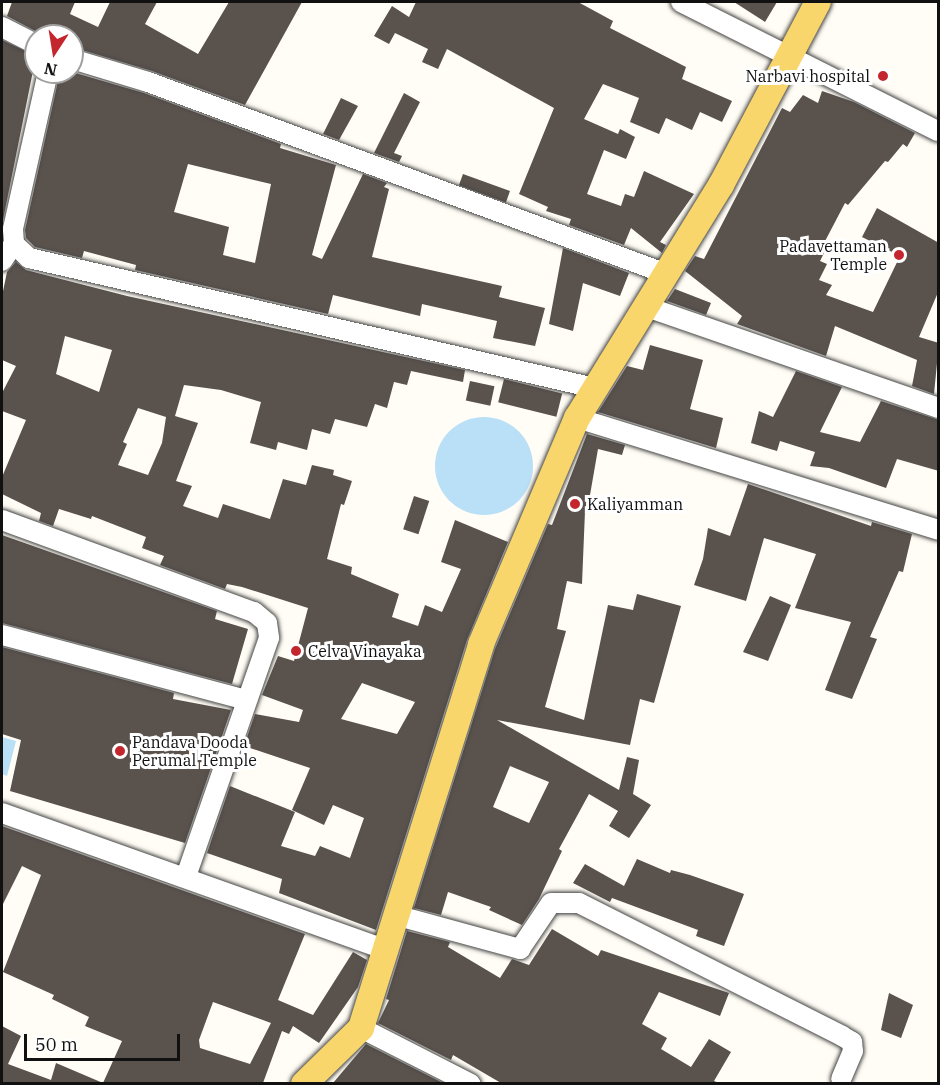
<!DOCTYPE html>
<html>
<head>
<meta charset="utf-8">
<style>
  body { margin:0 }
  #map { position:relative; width:940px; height:1085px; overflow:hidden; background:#fffdf5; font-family:"IBM Plex Serif",serif }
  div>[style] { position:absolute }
  .water>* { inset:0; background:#b9e0f7 }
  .round { border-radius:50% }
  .building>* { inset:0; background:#5a524d; transform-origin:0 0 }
  .roads { filter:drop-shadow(0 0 2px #444) drop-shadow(0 0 2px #444) }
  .minor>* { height:20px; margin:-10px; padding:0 10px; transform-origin:10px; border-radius:10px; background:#fff }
  .major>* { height:26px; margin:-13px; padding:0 13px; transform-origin:13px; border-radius:13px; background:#f9d66b }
  .dots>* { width:16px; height:16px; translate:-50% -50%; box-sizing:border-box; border:3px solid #fff; border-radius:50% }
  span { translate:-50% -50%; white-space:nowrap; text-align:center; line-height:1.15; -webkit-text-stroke:6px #fff; paint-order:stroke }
  .poi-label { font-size:16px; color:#111 }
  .right { translate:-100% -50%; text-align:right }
  .left { translate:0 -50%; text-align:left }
  .frame { position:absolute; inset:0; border:3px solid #111; pointer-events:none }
  .north { position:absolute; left:24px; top:24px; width:60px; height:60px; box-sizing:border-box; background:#fff; border:2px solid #a0a0a0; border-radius:50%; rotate:192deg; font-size:16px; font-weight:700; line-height:24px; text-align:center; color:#111 }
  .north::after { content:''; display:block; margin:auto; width:21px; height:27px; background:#c4262e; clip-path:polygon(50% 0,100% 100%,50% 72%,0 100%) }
  .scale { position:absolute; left:24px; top:1034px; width:156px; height:27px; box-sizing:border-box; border:3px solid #111; border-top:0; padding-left:8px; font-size:18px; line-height:21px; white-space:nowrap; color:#111; -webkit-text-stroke:4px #fff; paint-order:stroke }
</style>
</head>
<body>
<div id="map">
  <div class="water">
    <div class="round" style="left:435px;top:417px;width:98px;height:98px"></div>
    <div style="clip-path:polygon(2px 737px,16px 741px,7px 776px,2px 774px)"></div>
  </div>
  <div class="building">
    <div style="clip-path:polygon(12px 2px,75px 2px,70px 14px,98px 27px,110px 2px,157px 2px,145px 24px,198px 54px,229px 2px,302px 2px,245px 105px,152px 71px,72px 47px,72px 36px,45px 36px,7px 16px)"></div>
    <div style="clip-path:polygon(416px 2px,578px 2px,613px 21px,610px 28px,686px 67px,682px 79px,732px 101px,722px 122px,700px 112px,692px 130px,666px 118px,659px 134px,630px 122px,639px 98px,603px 84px,584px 119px,618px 134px,620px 129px,635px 137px,626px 159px,604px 150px,587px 194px,621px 206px,625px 194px,634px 197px,644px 171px,694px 194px,660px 242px,666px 245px,662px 253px,631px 228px,624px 245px,569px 225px,571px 219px,546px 211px,548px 207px,519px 194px,554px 108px,447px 49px,438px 69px,422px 62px,428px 49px,395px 33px,389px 44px,374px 36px,392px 6px,409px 17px)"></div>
    <div style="clip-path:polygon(734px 2px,777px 2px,765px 22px)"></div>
    <div style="clip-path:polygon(2px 40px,36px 56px,2px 225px)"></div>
    <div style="clip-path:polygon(evenodd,60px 72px,72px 72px,144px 93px,281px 144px,280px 148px,336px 165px,312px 255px,322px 259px,363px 174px,387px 183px,384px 187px,389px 189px,372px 257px,502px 286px,499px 297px,545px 308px,535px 346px,493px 338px,497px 321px,422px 304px,420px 316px,333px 295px,328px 314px,135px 270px,136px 265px,84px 251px,82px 258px,35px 247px,26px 238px,25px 230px,60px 72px,188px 164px,271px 184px,255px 263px,223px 255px,229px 227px,174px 212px,188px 164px)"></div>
    <div style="clip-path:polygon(822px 91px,854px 102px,915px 133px,907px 147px,903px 144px,888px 162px,885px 161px,848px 205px,845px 203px,823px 245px,827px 247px,820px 261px,827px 264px,819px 280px,832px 285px,826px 295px,873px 312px,900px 256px,862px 237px,877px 208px,939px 243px,939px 290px,919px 337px,939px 343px,934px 394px,912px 386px,917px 360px,835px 326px,826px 356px,737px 324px,742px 316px,685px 271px,695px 256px,704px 259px,782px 108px,790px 112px,803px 95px,818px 103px)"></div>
    <div style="clip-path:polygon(404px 93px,420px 102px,394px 153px,402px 156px,399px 162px,374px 153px)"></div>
    <div style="clip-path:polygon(341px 98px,358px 106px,339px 140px,323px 134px)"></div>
    <div style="left:463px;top:174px;width:50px;height:12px;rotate:20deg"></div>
    <div style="clip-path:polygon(563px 248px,629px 273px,620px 296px,583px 283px,573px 331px,549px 324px)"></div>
    <div style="clip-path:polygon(evenodd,16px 262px,26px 270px,127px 296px,465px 370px,463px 382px,411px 371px,407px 385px,394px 382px,387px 408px,375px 404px,367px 427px,335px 419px,330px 434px,312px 429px,307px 450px,278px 442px,276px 450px,250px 443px,261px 402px,221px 390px,184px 385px,175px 416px,198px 423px,176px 481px,192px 486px,183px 506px,218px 518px,223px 504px,270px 519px,283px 479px,306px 485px,312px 465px,334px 470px,333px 475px,352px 481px,344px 505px,341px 504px,327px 559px,352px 567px,351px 574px,399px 594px,392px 617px,418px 626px,425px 605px,442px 612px,461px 569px,441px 562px,455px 520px,508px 542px,467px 640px,376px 930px,279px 893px,282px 879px,207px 853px,230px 786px,295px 812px,281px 846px,315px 856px,320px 846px,350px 858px,364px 818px,333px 805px,324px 825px,292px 810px,310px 768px,244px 746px,255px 714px,299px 722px,303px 710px,262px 695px,278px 656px,294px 661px,308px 608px,242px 587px,227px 584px,225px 589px,160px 565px,164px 556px,142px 548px,146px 537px,92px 516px,91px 519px,59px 509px,53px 526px,39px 521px,41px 513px,2px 494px,2px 477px,26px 420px,2px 411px,2px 393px,16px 366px,2px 360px,2px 296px,7px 272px,16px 262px,65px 336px,112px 350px,99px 392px,56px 374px,65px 336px,16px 262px,138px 408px,166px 417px,162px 443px,148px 475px,118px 465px,127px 444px,123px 442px,138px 408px,16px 262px,362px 683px,415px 702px,397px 734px,341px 719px,362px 683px)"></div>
    <div style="clip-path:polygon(675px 289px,711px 303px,706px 315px,667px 301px)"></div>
    <div style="clip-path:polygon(650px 345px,703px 360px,690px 409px,723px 418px,716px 448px,598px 412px,627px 366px,643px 370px)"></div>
    <div style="clip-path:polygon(796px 371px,842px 387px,820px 432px,860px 442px,881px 401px,939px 420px,939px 471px,897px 459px,886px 488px,829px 468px,810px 466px,815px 452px,780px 441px,777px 451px,751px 443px,759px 411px,773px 417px)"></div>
    <div style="left:504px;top:379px;width:60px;height:24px;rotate:14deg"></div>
    <div style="left:470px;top:381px;width:25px;height:20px;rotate:12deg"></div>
    <div style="clip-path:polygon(evenodd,587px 434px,625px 445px,622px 455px,598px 449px,590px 495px,596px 496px,592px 513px,585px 511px,582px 584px,567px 581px,557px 629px,566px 631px,545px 707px,584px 720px,608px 605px,633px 610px,637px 594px,681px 606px,654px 703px,640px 699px,630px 745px,497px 720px,619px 790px,627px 757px,639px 760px,633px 794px,651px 805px,629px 838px,609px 826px,618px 811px,589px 794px,559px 849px,562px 851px,539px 899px,522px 925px,489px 910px,491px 907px,448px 892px,441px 915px,414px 908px,495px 649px,548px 524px,552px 525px,587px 434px,510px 766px,549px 782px,529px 823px,493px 807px,510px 766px)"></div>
    <div style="clip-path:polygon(748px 484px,871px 526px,872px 522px,912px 534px,903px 572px,899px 571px,870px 637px,877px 639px,852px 699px,825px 690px,851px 622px,795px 608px,816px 554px,764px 538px,746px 601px,694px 585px,703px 559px,708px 528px,730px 536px)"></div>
    <div style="left:414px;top:496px;width:16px;height:35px;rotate:18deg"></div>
    <div style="clip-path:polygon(2px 535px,217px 611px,215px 619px,248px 629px,232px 684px,2px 623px)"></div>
    <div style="clip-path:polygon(770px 596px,791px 605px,768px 661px,743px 652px)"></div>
    <div style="clip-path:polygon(2px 647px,174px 693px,173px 699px,231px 710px,185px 843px,10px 791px,21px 740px,2px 734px)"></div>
    <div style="clip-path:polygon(evenodd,2px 826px,305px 934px,278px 1000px,313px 1015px,353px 952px,367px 960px,358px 987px,319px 1043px,293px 1026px,289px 1034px,282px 1031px,263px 1083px,2px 1083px,2px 1026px,21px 1036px,8px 1064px,51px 1080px,56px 1063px,103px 1083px,122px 1041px,85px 1026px,89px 1017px,52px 999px,54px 995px,3px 972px,41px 875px,22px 866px,2px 906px,2px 826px,213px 1002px,271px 1023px,250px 1064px,200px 1048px,199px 1040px,213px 1002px)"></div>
    <div style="clip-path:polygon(637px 859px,670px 873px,671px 870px,690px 875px,744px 894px,724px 946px,696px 936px,698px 930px,612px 898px,610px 902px,573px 883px,585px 864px,624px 886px)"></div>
    <div style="clip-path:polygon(552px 929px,598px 956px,601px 950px,729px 993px,720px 1016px,659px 992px,642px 1024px,667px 1038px,661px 1049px,691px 1067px,709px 1039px,731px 1052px,714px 1081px,719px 1083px,501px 1083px,453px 1055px,451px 1060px,378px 1023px,389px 1000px,386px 999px,407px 931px,450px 942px,448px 947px,500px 978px,512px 959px,529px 965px)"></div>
    <div style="clip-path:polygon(889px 993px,913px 1005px,901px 1038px,881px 1030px)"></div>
    <div style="clip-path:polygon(366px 1044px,441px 1082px,440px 1083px,333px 1083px)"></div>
  </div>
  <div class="roads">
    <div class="minor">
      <div style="left:681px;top:2px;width:288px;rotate:26.7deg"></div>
      <div style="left:2px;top:27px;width:38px;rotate:27deg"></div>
      <div style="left:72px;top:59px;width:79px;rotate:16.8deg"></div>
      <div style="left:148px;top:82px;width:550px;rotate:20.31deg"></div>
      <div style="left:48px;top:72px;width:161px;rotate:102.6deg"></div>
      <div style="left:13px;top:229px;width:15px;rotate:86deg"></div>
      <div style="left:14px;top:244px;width:21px;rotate:43deg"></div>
      <div style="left:29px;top:258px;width:581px;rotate:12.94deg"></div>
      <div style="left:2px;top:261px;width:21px;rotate:-55deg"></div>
      <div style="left:644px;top:306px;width:311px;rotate:19.1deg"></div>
      <div style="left:577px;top:418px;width:378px;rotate:17.2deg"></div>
      <div style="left:2px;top:520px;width:268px;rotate:20.1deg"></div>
      <div style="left:254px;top:612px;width:17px;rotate:40deg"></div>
      <div style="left:267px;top:623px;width:15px;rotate:82deg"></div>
      <div style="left:269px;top:638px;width:253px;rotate:109.2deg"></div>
      <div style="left:2px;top:635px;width:253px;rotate:14.9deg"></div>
      <div style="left:2px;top:813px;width:405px;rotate:19.6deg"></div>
      <div style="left:395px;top:915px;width:130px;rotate:15.2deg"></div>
      <div style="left:520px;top:949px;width:55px;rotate:-56deg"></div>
      <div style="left:551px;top:903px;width:28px"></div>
      <div style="left:579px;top:903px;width:295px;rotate:26.8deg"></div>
      <div style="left:842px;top:1036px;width:12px;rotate:31deg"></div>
      <div style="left:852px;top:1042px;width:9px;rotate:84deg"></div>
      <div style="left:853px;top:1051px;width:30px;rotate:113deg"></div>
      <div style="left:361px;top:1028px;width:123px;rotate:27deg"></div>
    </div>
    <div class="major">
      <div style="left:304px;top:1084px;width:80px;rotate:-44.5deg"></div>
      <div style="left:361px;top:1028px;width:402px;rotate:-72.6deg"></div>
      <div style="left:481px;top:644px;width:246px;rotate:-67deg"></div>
      <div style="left:577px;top:418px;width:274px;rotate:-58.3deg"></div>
      <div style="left:721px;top:185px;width:207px;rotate:-62.1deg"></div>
    </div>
  </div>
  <div class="dots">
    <div style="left:883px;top:76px;background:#c4262e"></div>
    <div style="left:899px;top:255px;background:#c4262e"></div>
    <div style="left:575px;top:504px;background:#c4262e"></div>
    <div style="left:296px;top:651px;background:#c4262e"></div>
    <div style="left:120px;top:751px;background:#c4262e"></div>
  </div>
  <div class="poi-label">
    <span class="right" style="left:870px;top:76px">Narbavi hospital</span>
    <span class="right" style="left:887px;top:255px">Padavettaman<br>Temple</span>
    <span class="left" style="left:587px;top:504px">Kaliyamman</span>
    <span class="left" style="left:308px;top:651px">Celva Vinayaka</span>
    <span class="left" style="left:132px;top:751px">Pandava Dooda<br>Perumal Temple</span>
  </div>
  <div class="frame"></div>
  <div class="north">N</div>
  <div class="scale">50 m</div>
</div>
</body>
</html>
